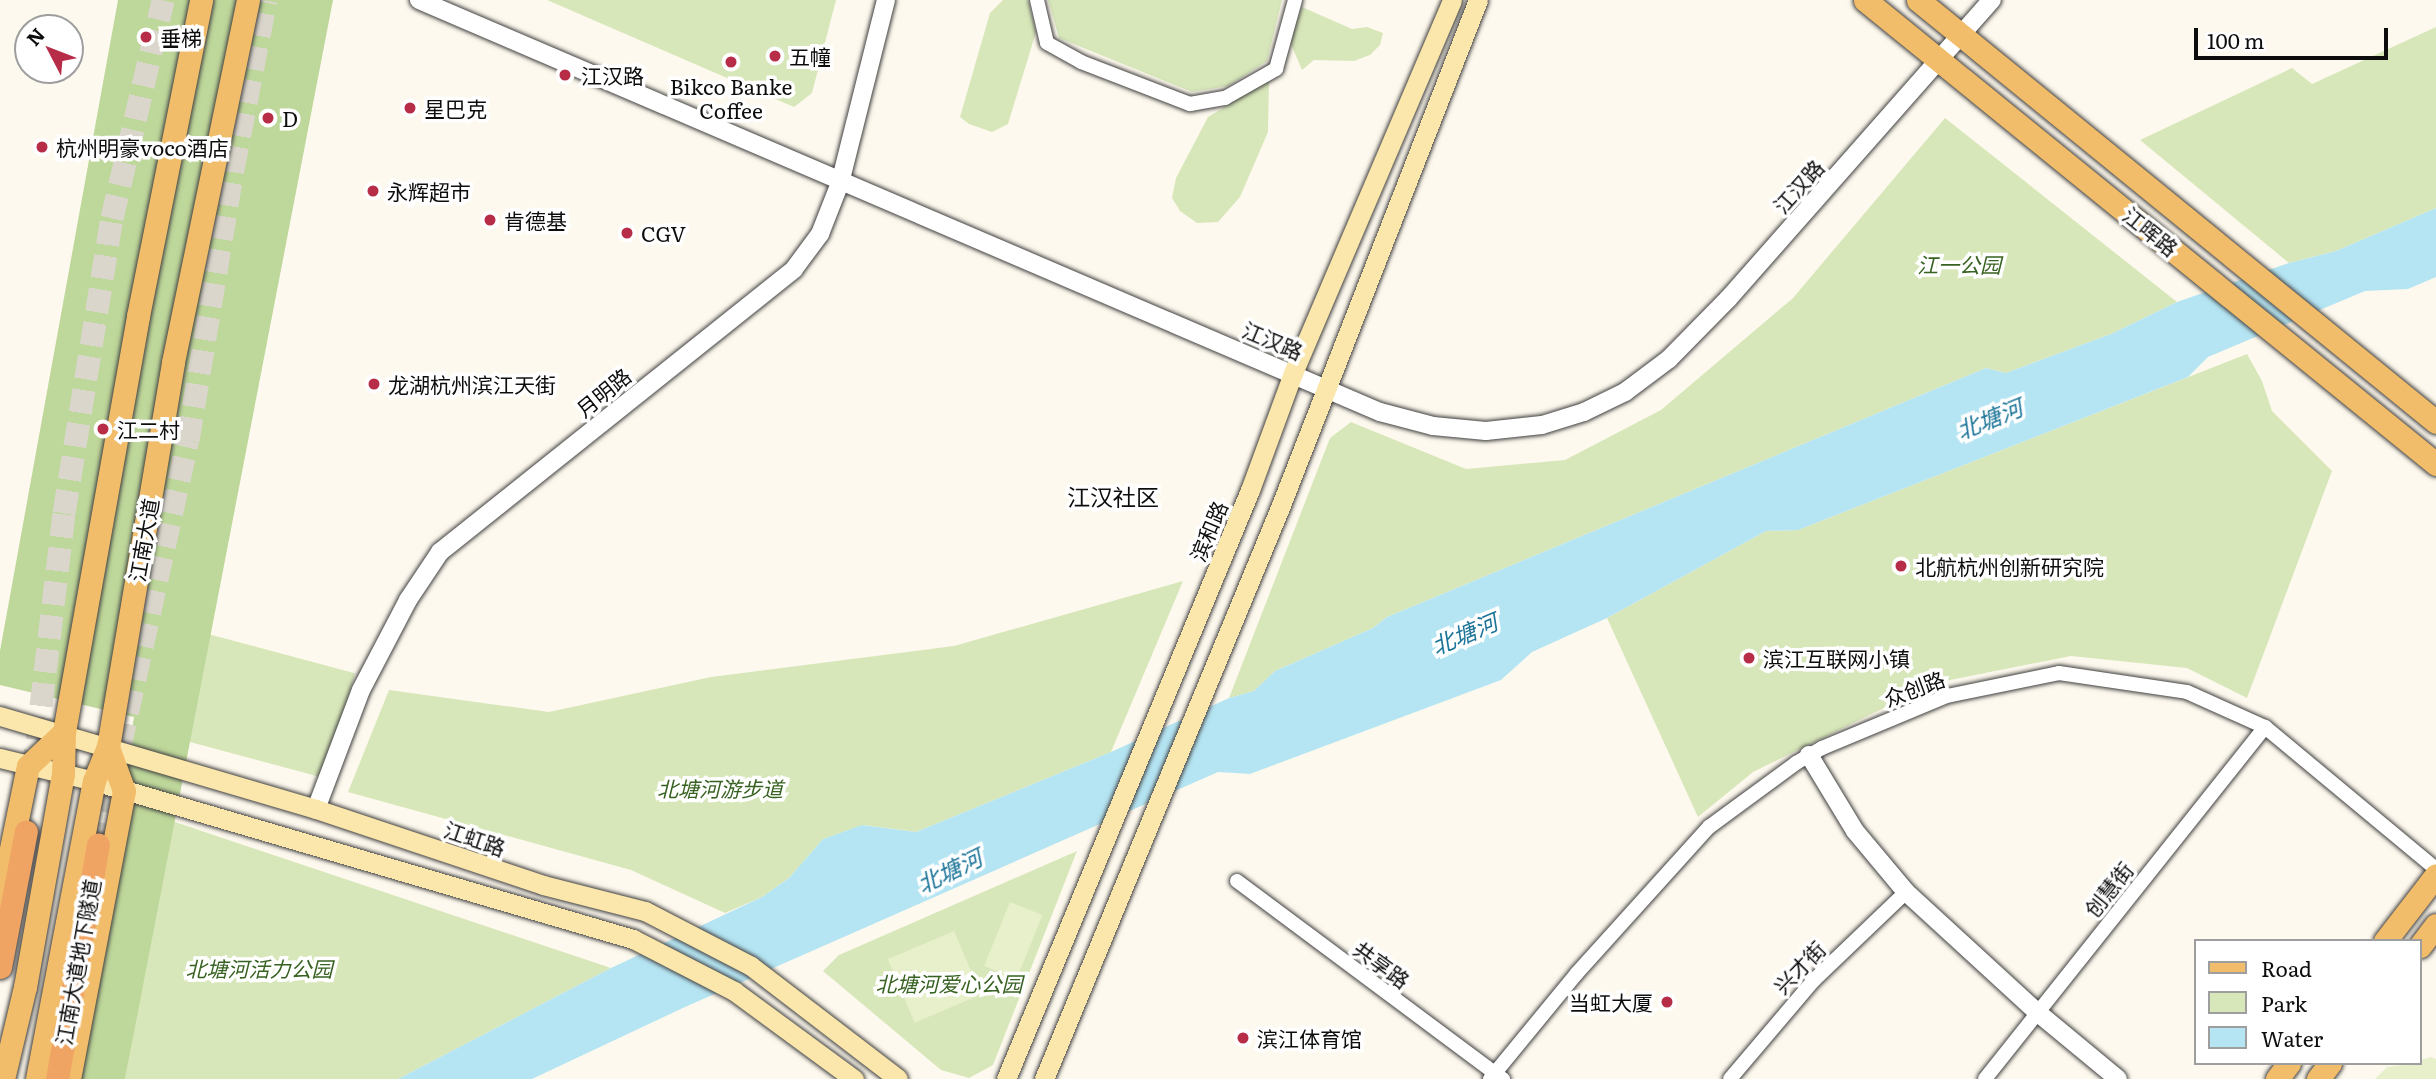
<!DOCTYPE html>
<html>
<head>
<meta charset="utf-8">
<style>
  body { margin:0 }
  #map { position:relative; width:2436px; height:1079px; overflow:hidden; background:#fef9ee; font-family:Literata,"Noto Sans SC",serif }
  div>[style] { position:absolute }
  .green>* { inset:0; background:#d8e7ba; transform-origin:0 0 }
  .forest>* { inset:0; background:#bed79a }
  .pitch>* { inset:0; background:#e8efcb; transform-origin:0 0 }
  .water>* { inset:0; background:#b5e5f3 }
  .trunk-tunnel>* { height:23px; margin-top:-11.5px; transform-origin:0; background:repeating-linear-gradient(90deg,#dad6cc 0 23px,transparent 0 34px) }
  .roads { filter:drop-shadow(0 0 2px #404040) drop-shadow(0 0 2px #404040) }
  .minor>* { height:14px; margin:-7px; padding:0 7px; transform-origin:7px; border-radius:7px; background:#fff }
  .tertiary>* { height:18px; margin:-9px; padding:0 9px; transform-origin:9px; border-radius:9px; background:#fff }
  .secondary>* { height:19px; margin:-9.5px; padding:0 9.5px; transform-origin:9.5px; border-radius:9.5px; background:#fbe7ac }
  .primary>* { height:23px; margin:-11.5px; padding:0 11.5px; transform-origin:11.5px; border-radius:11.5px; background:#f2bd6b }
  .trunk>* { height:23px; margin:-11.5px; padding:0 11.5px; transform-origin:11.5px; border-radius:11.5px; background:#f0a464 }
  .dots>* { width:19px; height:19px; translate:-50% -50%; box-sizing:border-box; border:4px solid #fff; border-radius:50% }
  span { translate:-50% -50%; white-space:nowrap; text-align:center; line-height:1.15; -webkit-text-stroke:7px #fff; paint-order:stroke }
  .poi-label { font-size:21px; color:#0d0d0d }
  .left { translate:0 -50%; text-align:left }
  .right { translate:-100% -50%; text-align:right }
  .street-label { font-size:21px; color:#0d0d0d }
  .park-label { font-size:21px; color:#386221; font-style:italic }
  .water-label { font-size:23px; color:#1c7599; font-style:italic }
  .neighbourhood-label { font-size:23px; color:#0d0d0d }
  .legend { position:absolute; left:2194px; top:939px; width:228px; height:126px; box-sizing:border-box; background:#fff; border:2px solid #9e9e9e; margin:0; padding:9px 12px; list-style:none; font-size:21px; color:#0d0d0d }
  .legend li { display:flex; align-items:center; gap:14px; height:35px }
  .legend b { width:35px; border:2px solid #9e9e9e }
  .north { position:absolute; left:14px; top:14px; width:70px; height:70px; box-sizing:border-box; background:#fff; border:2px solid #9e9e9e; border-radius:50%; rotate:312deg; font-size:19px; font-weight:700; line-height:28px; text-align:center; color:#0d0d0d }
  .north::after { content:''; display:block; margin:auto; width:24px; height:32px; background:#b72c47; clip-path:polygon(50% 0,100% 100%,50% 72%,0 100%) }
  .scale { position:absolute; left:2194px; top:28px; width:194px; height:32px; box-sizing:border-box; border:4px solid #0d0d0d; border-top:0; padding-left:9px; font-size:21px; line-height:24px; white-space:nowrap; color:#0d0d0d; -webkit-text-stroke:5px #fff; paint-order:stroke }
</style>
</head>
<body>
<div id="map">
  <div class="green">
    <div style="clip-path:polygon(547px 0,836px 0,812px 93px,794px 107px)"></div>
    <div style="clip-path:polygon(1003px 0,1028px 0,1036px 32px,1008px 124px,992px 132px,969px 124px,960px 117px,990px 13px)"></div>
    <div style="clip-path:polygon(1048px 0,1282px 0,1267px 61px,1228px 86px,1192px 92px,1059px 38px)"></div>
    <div style="clip-path:polygon(1302px 7px,1352px 29px,1367px 27px,1383px 33px,1380px 45px,1370px 55px,1354px 61px,1314px 60px,1302px 70px,1290px 42px)"></div>
    <div style="clip-path:polygon(2436px 27px,2436px 208px,2336px 251px,2289px 263px,2140px 140px,2292px 68px,2312px 84px)"></div>
    <div style="clip-path:polygon(1269px 80px,1268px 132px,1240px 197px,1218px 222px,1197px 223px,1180px 211px,1172px 198px,1176px 178px,1208px 117px)"></div>
    <div style="clip-path:polygon(1945px 118px,2177px 302px,2111px 334px,2006px 373px,1986px 368px,1387px 617px,1373px 628px,1275px 671px,1254px 691px,1229px 698px,1330px 438px,1351px 422px,1466px 469px,1565px 460px,1661px 410px,1793px 298px)"></div>
    <div style="clip-path:polygon(2247px 354px,2262px 381px,2272px 411px,2332px 471px,2247px 698px,2187px 668px,2071px 656px,1935px 683px,1753px 772px,1698px 817px,1607px 618px,1766px 531px,1798px 530px)"></div>
    <div style="clip-path:polygon(1183px 581px,1111px 752px,916px 832px,863px 825px,823px 839px,789px 878px,762px 897px,725px 913px,631px 870px,348px 792px,389px 690px,549px 712px,711px 677px,954px 646px)"></div>
    <div style="left:208px;top:634px;width:152px;height:109px;rotate:15deg"></div>
    <div style="clip-path:polygon(172px 821px,611px 968px,398px 1079px,125px 1079px)"></div>
    <div style="clip-path:polygon(1077px 851px,993px 1065px,969px 1078px,941px 1070px,823px 971px,839px 955px)"></div>
  </div>
  <div class="forest">
    <div style="clip-path:polygon(118px 0,333px 0,125px 1079px,67px 1079px,134px 717px,0 685px,0 651px)"></div>
  </div>
  <div class="pitch">
    <div style="left:1010px;top:902px;width:35px;height:69px;rotate:22deg"></div>
    <div style="left:954px;top:931px;width:69px;height:72px;rotate:67deg"></div>
    <div style="clip-path:polygon(2431px 1057px,2436px 1059px,2436px 1079px,2375px 1079px,2387px 1067px,2420px 1063px,2420px 1060px)"></div>
  </div>
  <div class="water">
    <div style="clip-path:polygon(2436px 208px,2436px 277px,2408px 289px,2365px 291px,2208px 357px,2188px 377px,1798px 530px,1766px 531px,1607px 618px,1532px 652px,1501px 680px,1250px 774px,1218px 772px,685px 1007px,532px 1079px,398px 1079px,611px 968px,762px 897px,789px 878px,823px 839px,862px 825px,916px 832px,1111px 752px,1229px 698px,1254px 691px,1275px 671px,1373px 628px,1387px 617px,1986px 368px,2006px 373px,2111px 334px,2177px 302px,2289px 263px,2336px 251px)"></div>
  </div>
  <div class="trunk-tunnel">
    <div style="left:33px;top:773px;width:262px;rotate:-83.2deg"></div>
    <div style="left:64px;top:513px;width:299px;rotate:-80.8deg"></div>
    <div style="left:112px;top:218px;width:224px;rotate:-76.8deg"></div>
    <div style="left:98px;top:845px;width:415px;rotate:-77.5deg"></div>
    <div style="left:188px;top:440px;width:275px;rotate:-80.6deg"></div>
    <div style="left:233px;top:169px;width:172px;rotate:-79deg"></div>
  </div>
  <div class="roads">
    <div class="minor">
      <div style="left:1037px;top:0;width:44px;rotate:76.9deg"></div>
      <div style="left:1047px;top:43px;width:39px;rotate:29deg"></div>
      <div style="left:1081px;top:62px;width:117px;rotate:21.1deg"></div>
      <div style="left:1190px;top:104px;width:36px;rotate:-10deg"></div>
      <div style="left:1225px;top:98px;width:59px;rotate:-29.6deg"></div>
      <div style="left:1276px;top:69px;width:72px;rotate:-74.6deg"></div>
      <div style="left:1237px;top:881px;width:332px;rotate:36.7deg"></div>
      <div style="left:1490px;top:1079px;width:137px;rotate:-50.6deg"></div>
      <div style="left:1577px;top:973px;width:197px;rotate:-47.9deg"></div>
      <div style="left:1709px;top:827px;width:108px;rotate:-36.3deg"></div>
      <div style="left:1796px;top:763px;width:30px;rotate:-30deg"></div>
      <div style="left:1822px;top:748px;width:135px;rotate:-22.6deg"></div>
      <div style="left:1947px;top:696px;width:114px;rotate:-11.6deg"></div>
      <div style="left:2059px;top:673px;width:129px;rotate:8.4deg"></div>
      <div style="left:2187px;top:692px;width:85px;rotate:24.2deg"></div>
      <div style="left:2265px;top:727px;width:222px;rotate:39.7deg"></div>
      <div style="left:1730px;top:1079px;width:130px;rotate:-49.7deg"></div>
      <div style="left:1814px;top:980px;width:127px;rotate:-43.7deg"></div>
      <div style="left:1985px;top:1079px;width:450px;rotate:-51.5deg"></div>
    </div>
    <div class="tertiary">
      <div style="left:419px;top:0;width:1046px;rotate:23.21deg"></div>
      <div style="left:1380px;top:412px;width:55px;rotate:14.8deg"></div>
      <div style="left:1433px;top:426px;width:53px;rotate:5.4deg"></div>
      <div style="left:1486px;top:431px;width:56px;rotate:-6.1deg"></div>
      <div style="left:1542px;top:425px;width:44px;rotate:-17.2deg"></div>
      <div style="left:1584px;top:412px;width:46px;rotate:-26deg"></div>
      <div style="left:1625px;top:392px;width:55px;rotate:-36.9deg"></div>
      <div style="left:1669px;top:359px;width:84px;rotate:-45.5deg"></div>
      <div style="left:1728px;top:299px;width:399px;rotate:-48.6deg"></div>
      <div style="left:1809px;top:755px;width:89px;rotate:58.8deg"></div>
      <div style="left:1855px;top:831px;width:80px;rotate:50.1deg"></div>
      <div style="left:1906px;top:892px;width:178px;rotate:42.5deg"></div>
      <div style="left:2037px;top:1012px;width:105px;rotate:39.6deg"></div>
      <div style="left:316px;top:809px;width:127px;rotate:-69.3deg"></div>
      <div style="left:361px;top:690px;width:102px;rotate:-62.4deg"></div>
      <div style="left:408px;top:600px;width:58px;rotate:-56.3deg"></div>
      <div style="left:440px;top:552px;width:453px;rotate:-38.6deg"></div>
      <div style="left:794px;top:269px;width:44px;rotate:-53.4deg"></div>
      <div style="left:820px;top:234px;width:55px;rotate:-68.6deg"></div>
      <div style="left:840px;top:183px;width:189px;rotate:-75.9deg"></div>
    </div>
    <div class="secondary">
      <div style="left:0;top:716px;width:329px;rotate:16.4deg"></div>
      <div style="left:316px;top:809px;width:239px;rotate:18.5deg"></div>
      <div style="left:543px;top:885px;width:105px;rotate:14.3deg"></div>
      <div style="left:645px;top:911px;width:119px;rotate:27.4deg"></div>
      <div style="left:751px;top:966px;width:185px;rotate:37.5deg"></div>
      <div style="left:0;top:758px;width:97px;rotate:13.7deg"></div>
      <div style="left:94px;top:781px;width:562px;rotate:16.34deg"></div>
      <div style="left:633px;top:939px;width:114px;rotate:27.2deg"></div>
      <div style="left:734px;top:991px;width:149px;rotate:36.3deg"></div>
      <div style="left:1006px;top:1079px;width:638px;rotate:-67.5deg"></div>
      <div style="left:1250px;top:490px;width:125px;rotate:-69.8deg"></div>
      <div style="left:1293px;top:373px;width:405px;rotate:-66.9deg"></div>
      <div style="left:1044px;top:1079px;width:621px;rotate:-67.56deg"></div>
      <div style="left:1281px;top:505px;width:542px;rotate:-68.69deg"></div>
    </div>
    <div class="primary">
      <div style="left:1865px;top:0;width:736px;rotate:39.1deg"></div>
      <div style="left:1918px;top:0;width:668px;rotate:39.17deg"></div>
      <div style="left:0;top:902px;width:139px;rotate:-78.4deg"></div>
      <div style="left:28px;top:766px;width:50px;rotate:-43.4deg"></div>
      <div style="left:2385px;top:941px;width:83px;rotate:-52.3deg"></div>
      <div style="left:2420px;top:946px;width:26px;rotate:-53deg"></div>
      <div style="left:3px;top:1079px;width:95px;rotate:-76.6deg"></div>
      <div style="left:25px;top:987px;width:216px;rotate:-79.9deg"></div>
      <div style="left:63px;top:774px;width:42px;rotate:-88.6deg"></div>
      <div style="left:64px;top:732px;width:423px;rotate:-79.9deg"></div>
      <div style="left:138px;top:316px;width:322px;rotate:-78.7deg"></div>
      <div style="left:37px;top:1079px;width:303px;rotate:-79.2deg"></div>
      <div style="left:94px;top:781px;width:37px;rotate:-68deg"></div>
      <div style="left:108px;top:747px;width:390px;rotate:-80.4deg"></div>
      <div style="left:173px;top:362px;width:370px;rotate:-78.3deg"></div>
      <div style="left:69px;top:1079px;width:293px;rotate:-79.2deg"></div>
      <div style="left:124px;top:791px;width:47px;rotate:-110deg"></div>
      <div style="left:2277px;top:1079px;width:20px;rotate:-53deg"></div>
      <div style="left:2318px;top:1079px;width:20px;rotate:-53deg"></div>
    </div>
    <div class="trunk">
      <div style="left:0;top:967px;width:138px;rotate:-79.2deg"></div>
      <div style="left:57px;top:1079px;width:238px;rotate:-80.1deg"></div>
    </div>
  </div>
  <div class="dots">
    <div style="left:146px;top:37px;background:#b72c47"></div>
    <div style="left:775px;top:56px;background:#b72c47"></div>
    <div style="left:731px;top:62px;background:#b72c47"></div>
    <div style="left:565px;top:75px;background:#b72c47"></div>
    <div style="left:410px;top:108px;background:#b72c47"></div>
    <div style="left:268px;top:118px;background:#b72c47"></div>
    <div style="left:42px;top:147px;background:#b72c47"></div>
    <div style="left:373px;top:191px;background:#b72c47"></div>
    <div style="left:490px;top:220px;background:#b72c47"></div>
    <div style="left:627px;top:233px;background:#b72c47"></div>
    <div style="left:374px;top:384px;background:#b72c47"></div>
    <div style="left:103px;top:429px;background:#b72c47"></div>
    <div style="left:1901px;top:566px;background:#b72c47"></div>
    <div style="left:1749px;top:658px;background:#b72c47"></div>
    <div style="left:1667px;top:1002px;background:#b72c47"></div>
    <div style="left:1243px;top:1038px;background:#b72c47"></div>
  </div>
  <div class="poi-label">
    <span class="left" style="left:160px;top:37px">垂梯</span>
    <span class="left" style="left:789px;top:56px">五幢</span>
    <span class="left" style="left:581px;top:75px">江汉路</span>
    <span style="left:731px;top:98px">Bikco Banke<br>Coffee</span>
    <span class="left" style="left:424px;top:108px">星巴克</span>
    <span class="left" style="left:282px;top:118px">D</span>
    <span class="left" style="left:56px;top:147px">杭州明豪voco酒店</span>
    <span class="left" style="left:387px;top:191px">永辉超市</span>
    <span class="left" style="left:504px;top:220px">肯德基</span>
    <span class="left" style="left:641px;top:233px">CGV</span>
    <span class="left" style="left:388px;top:384px">龙湖杭州滨江天街</span>
    <span class="left" style="left:117px;top:429px">江二村</span>
    <span class="left" style="left:1915px;top:566px">北航杭州创新研究院</span>
    <span class="left" style="left:1763px;top:658px">滨江互联网小镇</span>
    <span class="right" style="left:1653px;top:1002px">当虹大厦</span>
    <span class="left" style="left:1257px;top:1038px">滨江体育馆</span>
  </div>
  <div class="street-label">
    <span style="left:1798px;top:186px;rotate:-48deg">江汉路</span>
    <span style="left:2151px;top:231px;rotate:39deg">江晖路</span>
    <span style="left:1273px;top:340px;rotate:23deg">江汉路</span>
    <span style="left:603px;top:392px;rotate:-39deg">月明路</span>
    <span style="left:1208px;top:531px;rotate:-67deg">滨和路</span>
    <span style="left:143px;top:540px;rotate:-80deg">江南大道</span>
    <span style="left:1914px;top:688px;rotate:-20deg">众创路</span>
    <span style="left:475px;top:838px;rotate:19deg">江虹路</span>
    <span style="left:2108px;top:889px;rotate:-51deg">创慧街</span>
    <span style="left:77px;top:962px;rotate:-80deg">江南大道地下隧道</span>
    <span style="left:1382px;top:964px;rotate:36deg">共享路</span>
    <span style="left:1799px;top:967px;rotate:-46deg">兴才街</span>
  </div>
  <div class="park-label">
    <span style="left:1959px;top:264px">江一公园</span>
    <span style="left:720px;top:788px">北塘河游步道</span>
    <span style="left:259px;top:968px">北塘河活力公园</span>
    <span style="left:949px;top:983px">北塘河爱心公园</span>
  </div>
  <div class="water-label">
    <span style="left:1989px;top:418px;rotate:-22deg">北塘河</span>
    <span style="left:1464px;top:633px;rotate:-23deg">北塘河</span>
    <span style="left:949px;top:870px;rotate:-26deg">北塘河</span>
  </div>
  <div class="neighbourhood-label">
    <span style="left:1113px;top:496px">江汉社区</span>
  </div>
  <ul class="legend">
  <li><b style="height:9px;background:#f2bd6b"></b>Road</li>
  <li><b style="height:19px;background:#d8e7ba"></b>Park</li>
  <li><b style="height:19px;background:#b5e5f3"></b>Water</li>
  </ul>
  <div class="north">N</div>
  <div class="scale">100 m</div>
</div>
</body>
</html>
